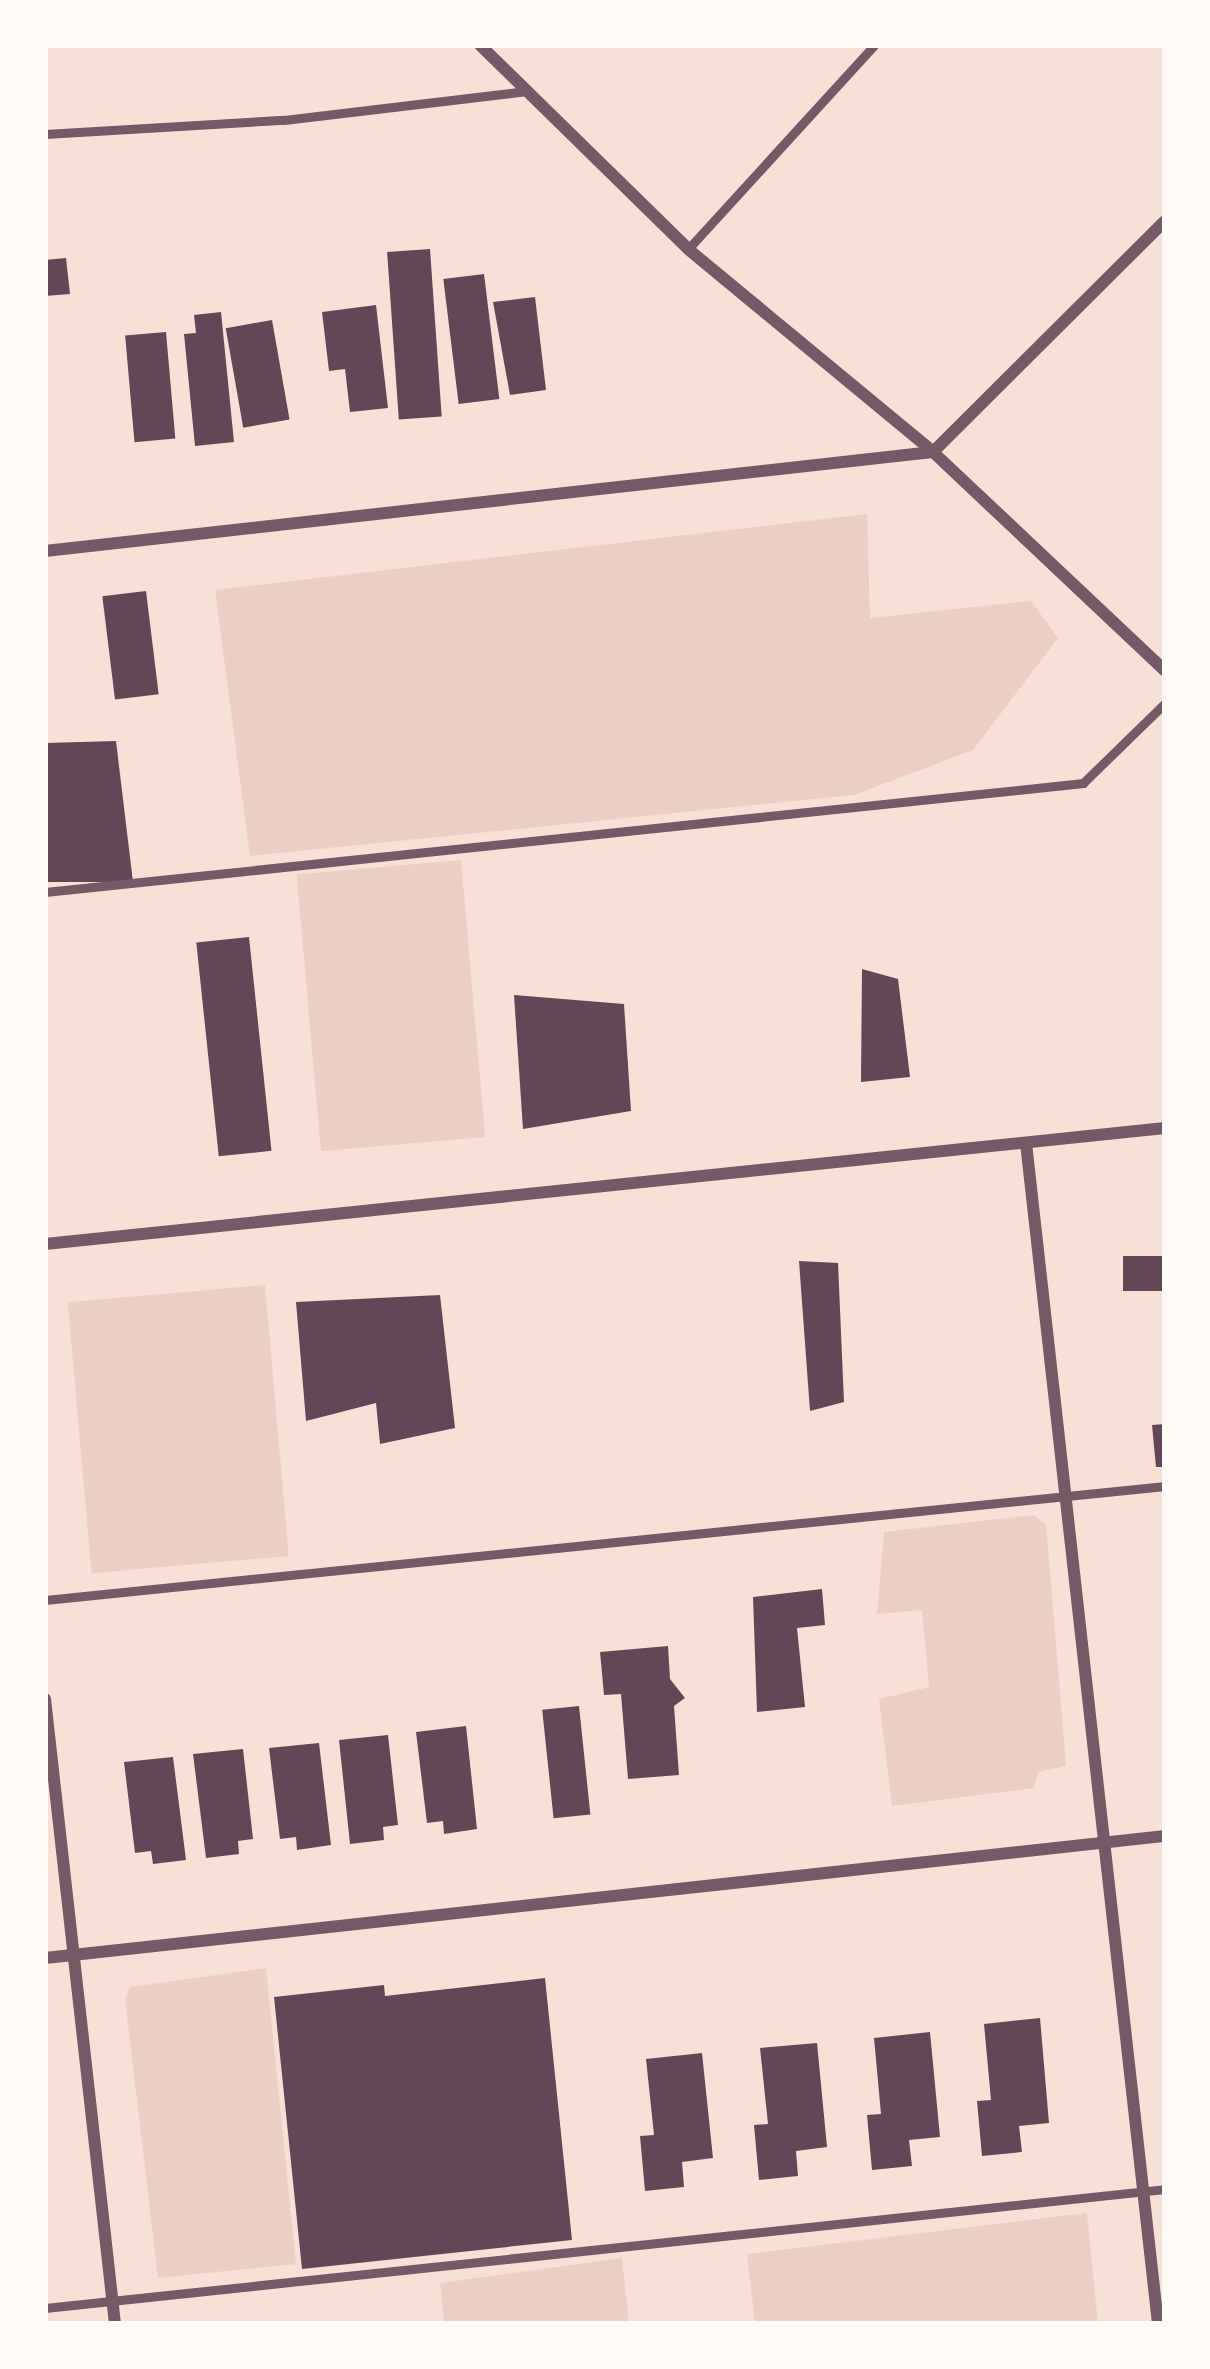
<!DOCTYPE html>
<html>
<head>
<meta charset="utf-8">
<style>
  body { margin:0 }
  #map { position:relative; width:1210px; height:2369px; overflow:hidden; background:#f7e1d7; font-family:"Work Sans",sans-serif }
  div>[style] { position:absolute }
  .green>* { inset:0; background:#ebcfc5; transform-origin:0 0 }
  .building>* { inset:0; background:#644757; transform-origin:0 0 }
  .service>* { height:9px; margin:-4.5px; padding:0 4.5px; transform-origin:4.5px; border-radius:4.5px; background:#755966 }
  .minor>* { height:12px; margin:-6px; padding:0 6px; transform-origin:6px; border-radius:6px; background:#755966 }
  span { translate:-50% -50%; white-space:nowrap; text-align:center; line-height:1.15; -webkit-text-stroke:12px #fffaf5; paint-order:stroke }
  .frame { position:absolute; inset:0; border:48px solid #fffaf5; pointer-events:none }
</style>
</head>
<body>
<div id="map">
  <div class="green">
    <div style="clip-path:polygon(867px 514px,870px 618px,1031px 601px,1058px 638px,973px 750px,854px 795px,250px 856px,215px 590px)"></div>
    <div style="left:461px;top:860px;width:278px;height:165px;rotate:85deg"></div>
    <div style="left:265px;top:1285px;width:272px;height:198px;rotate:85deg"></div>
    <div style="clip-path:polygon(1034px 1515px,1046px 1525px,1066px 1766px,1038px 1772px,1034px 1788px,892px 1806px,879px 1699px,929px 1687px,922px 1610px,877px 1614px,884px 1532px)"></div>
    <div style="clip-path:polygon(266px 1968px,296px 2264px,158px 2278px,125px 1999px,130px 1987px)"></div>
    <div style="clip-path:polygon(1087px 2213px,1098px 2324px,755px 2324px,747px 2254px)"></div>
    <div style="clip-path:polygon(622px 2258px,629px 2324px,444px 2324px,440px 2283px)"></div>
  </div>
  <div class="building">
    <div style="left:430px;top:249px;width:168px;height:43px;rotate:86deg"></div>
    <div style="clip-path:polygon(66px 258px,70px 294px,45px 296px,45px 260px)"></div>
    <div style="left:484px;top:274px;width:126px;height:41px;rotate:83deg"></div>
    <div style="clip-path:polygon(535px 297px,546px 390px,510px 395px,493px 302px)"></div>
    <div style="clip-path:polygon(376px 305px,388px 408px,350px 412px,345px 369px,329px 371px,322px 312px)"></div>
    <div style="clip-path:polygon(221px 312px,234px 442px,195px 446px,184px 334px,196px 333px,194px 315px)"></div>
    <div style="left:272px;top:320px;width:101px;height:47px;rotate:80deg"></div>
    <div style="left:166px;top:332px;width:107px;height:41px;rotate:85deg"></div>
    <div style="left:146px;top:591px;width:104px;height:44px;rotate:83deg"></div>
    <div style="clip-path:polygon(116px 741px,133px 882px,45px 882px,45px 743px)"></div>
    <div style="left:249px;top:937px;width:215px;height:53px;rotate:84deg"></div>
    <div style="clip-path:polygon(862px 969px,898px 979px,910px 1077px,861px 1082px)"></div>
    <div style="clip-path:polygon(514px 995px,624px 1004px,631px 1111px,523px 1129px)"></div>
    <div style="left:1165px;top:1256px;width:35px;height:42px;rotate:90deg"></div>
    <div style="clip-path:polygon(799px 1261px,838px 1263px,844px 1402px,810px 1411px)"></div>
    <div style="clip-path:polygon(440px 1295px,455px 1428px,380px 1444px,376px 1403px,306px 1421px,296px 1302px)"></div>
    <div style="clip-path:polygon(1165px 1424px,1165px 1467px,1156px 1467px,1152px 1425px)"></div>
    <div style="clip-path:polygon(822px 1589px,825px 1625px,797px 1628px,805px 1707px,757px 1712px,753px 1597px)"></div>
    <div style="clip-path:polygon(668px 1646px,670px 1679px,685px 1698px,674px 1706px,679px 1775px,628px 1779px,621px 1694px,604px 1695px,600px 1652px)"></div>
    <div style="left:579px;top:1706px;width:109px;height:37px;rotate:84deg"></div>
    <div style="clip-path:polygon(466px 1726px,477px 1829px,444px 1834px,443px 1821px,427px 1823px,416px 1732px)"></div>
    <div style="clip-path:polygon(388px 1735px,398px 1825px,383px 1827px,384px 1840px,350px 1844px,339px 1740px)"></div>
    <div style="clip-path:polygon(319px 1743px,331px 1845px,297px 1850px,296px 1837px,280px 1839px,269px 1748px)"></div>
    <div style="clip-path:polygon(243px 1749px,253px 1839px,238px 1841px,239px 1854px,206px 1858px,193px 1754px)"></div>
    <div style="clip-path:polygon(173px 1757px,186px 1860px,153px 1864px,151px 1851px,135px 1853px,124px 1762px)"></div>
    <div style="clip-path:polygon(545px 1978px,572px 2240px,302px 2269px,274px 1997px,384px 1985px,385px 1996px)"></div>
    <div style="clip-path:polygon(1040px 2018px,1049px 2123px,1019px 2126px,1022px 2152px,982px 2156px,977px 2101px,991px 2100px,984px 2024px)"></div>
    <div style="clip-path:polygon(930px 2032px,940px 2137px,909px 2140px,912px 2166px,872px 2170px,867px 2115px,881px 2114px,874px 2038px)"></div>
    <div style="clip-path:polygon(817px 2043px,827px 2147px,796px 2151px,798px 2176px,759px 2180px,754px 2125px,768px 2124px,760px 2048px)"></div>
    <div style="clip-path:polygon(702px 2053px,713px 2158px,682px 2162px,684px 2187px,645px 2191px,640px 2136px,654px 2135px,646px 2059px)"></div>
  </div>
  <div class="service">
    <div style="left:45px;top:134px;width:239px;rotate:-3.4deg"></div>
    <div style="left:284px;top:120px;width:245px;rotate:-6.8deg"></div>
    <div style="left:688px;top:249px;width:276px;rotate:-47.6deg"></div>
    <div style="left:45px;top:892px;width:1044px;rotate:-5.99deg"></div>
    <div style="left:1083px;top:783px;width:115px;rotate:-44.3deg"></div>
    <div style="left:45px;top:1600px;width:1126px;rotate:-5.81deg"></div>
    <div style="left:45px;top:2308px;width:1126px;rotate:-6.06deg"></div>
  </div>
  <div class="minor">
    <div style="left:480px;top:45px;width:291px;rotate:44.4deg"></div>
    <div style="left:688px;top:249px;width:318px;rotate:39.6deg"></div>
    <div style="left:933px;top:452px;width:319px;rotate:43.3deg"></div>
    <div style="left:933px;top:452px;width:327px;rotate:-44.9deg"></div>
    <div style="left:45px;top:551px;width:893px;rotate:-6.37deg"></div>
    <div style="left:1026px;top:1143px;width:1188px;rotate:83.62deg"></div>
    <div style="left:45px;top:1244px;width:1126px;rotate:-5.91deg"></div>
    <div style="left:45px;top:1699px;width:629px;rotate:83.61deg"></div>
    <div style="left:45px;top:1958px;width:1127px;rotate:-6.22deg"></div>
  </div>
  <div class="frame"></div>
</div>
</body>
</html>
